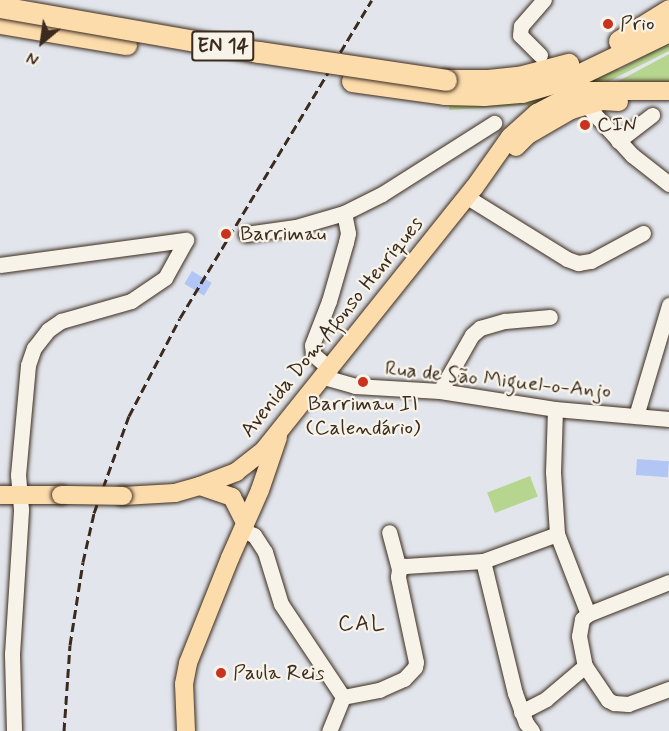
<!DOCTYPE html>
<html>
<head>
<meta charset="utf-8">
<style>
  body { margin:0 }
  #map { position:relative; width:669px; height:731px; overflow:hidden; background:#e2e6ec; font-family:Mynerve,sans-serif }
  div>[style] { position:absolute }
  .green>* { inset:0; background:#b6d68f; transform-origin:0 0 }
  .building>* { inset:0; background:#b1c6f5; transform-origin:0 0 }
  .roads { filter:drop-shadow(0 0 2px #3b2a1e) drop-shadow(0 0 2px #3b2a1e) }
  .minor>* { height:15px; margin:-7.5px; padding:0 7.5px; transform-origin:7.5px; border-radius:7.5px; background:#f7f3e8 }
  .major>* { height:18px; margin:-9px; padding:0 9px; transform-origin:9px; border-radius:9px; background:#fddcac }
  .highway>* { height:21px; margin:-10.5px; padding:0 10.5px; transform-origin:10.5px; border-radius:10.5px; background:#fddcac }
  .rail>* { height:3px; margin-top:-1.5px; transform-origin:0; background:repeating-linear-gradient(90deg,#3b2a1e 0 9px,transparent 0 13.5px) }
  .bridges { filter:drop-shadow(0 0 2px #3b2a1e) drop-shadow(0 0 2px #3b2a1e) }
  .major-bridge>* { height:18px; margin:-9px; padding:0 9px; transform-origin:9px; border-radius:9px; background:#fddcac }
  .highway-bridge>* { height:21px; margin:-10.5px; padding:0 10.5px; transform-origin:10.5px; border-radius:10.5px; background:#fddcac }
  .dots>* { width:16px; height:16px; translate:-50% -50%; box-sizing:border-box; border:3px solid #f7f3e8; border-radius:50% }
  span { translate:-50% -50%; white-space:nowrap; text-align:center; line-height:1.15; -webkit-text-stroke:4.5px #f7f3e8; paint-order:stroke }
  .shield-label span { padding:2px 4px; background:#f7f3e8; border:2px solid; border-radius:4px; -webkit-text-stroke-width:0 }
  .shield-label { font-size:20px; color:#3b2a1e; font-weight:700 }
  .poi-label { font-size:21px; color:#3b2a1e }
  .left { translate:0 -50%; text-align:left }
  .street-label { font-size:21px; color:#3b2a1e }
  .neighbourhood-label { font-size:22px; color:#3b2a1e; letter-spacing:1.5px }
  .north { position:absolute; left:12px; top:12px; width:60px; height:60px; -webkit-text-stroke:4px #f7f3e8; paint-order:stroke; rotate:209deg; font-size:16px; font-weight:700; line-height:24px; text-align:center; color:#3b2a1e }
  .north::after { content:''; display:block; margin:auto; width:21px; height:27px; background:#3b2a1e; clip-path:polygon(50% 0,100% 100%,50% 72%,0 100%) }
</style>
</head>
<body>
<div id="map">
  <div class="green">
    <div style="clip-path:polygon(669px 42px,669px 51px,611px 80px,531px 111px,527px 105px,449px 110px,450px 103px,520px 101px,557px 94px,617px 68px,619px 70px)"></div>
    <div style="clip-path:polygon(669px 54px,669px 84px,615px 83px)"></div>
    <div style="left:530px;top:476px;width:22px;height:46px;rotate:69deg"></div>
  </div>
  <div class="building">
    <div style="left:192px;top:271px;width:23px;height:15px;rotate:31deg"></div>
    <div style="left:637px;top:459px;width:32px;height:16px;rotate:4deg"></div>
  </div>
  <div class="roads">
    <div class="minor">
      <div style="left:540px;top:55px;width:28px;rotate:-135deg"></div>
      <div style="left:520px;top:35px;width:9px;rotate:-84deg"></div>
      <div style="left:521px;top:26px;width:35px;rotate:-49deg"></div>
      <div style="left:587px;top:106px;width:67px;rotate:47.4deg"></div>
      <div style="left:632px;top:155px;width:47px;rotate:38.1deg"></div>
      <div style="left:618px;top:141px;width:43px;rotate:-37.4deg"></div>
      <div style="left:467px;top:197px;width:118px;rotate:31.8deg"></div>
      <div style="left:567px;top:259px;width:12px;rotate:20deg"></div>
      <div style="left:578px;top:263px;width:13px;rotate:-9deg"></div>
      <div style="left:591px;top:261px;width:59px;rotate:-28.3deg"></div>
      <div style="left:246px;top:234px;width:50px;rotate:-8deg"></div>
      <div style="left:296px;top:227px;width:50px;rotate:-16.3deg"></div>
      <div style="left:344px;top:213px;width:42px;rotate:-26.6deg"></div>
      <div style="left:382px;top:194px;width:133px;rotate:-32.4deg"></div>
      <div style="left:0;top:265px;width:188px;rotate:-7.7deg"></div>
      <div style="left:330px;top:369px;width:23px;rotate:-139deg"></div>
      <div style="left:313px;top:354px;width:9px;rotate:-96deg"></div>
      <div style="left:312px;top:345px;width:47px;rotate:-68.9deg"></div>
      <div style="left:329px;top:301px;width:61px;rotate:-73.9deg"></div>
      <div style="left:346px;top:242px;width:9px;rotate:-77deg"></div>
      <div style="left:348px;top:233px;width:20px;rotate:-101deg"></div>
      <div style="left:324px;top:377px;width:32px;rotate:16deg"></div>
      <div style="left:355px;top:386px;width:85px;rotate:3.4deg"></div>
      <div style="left:440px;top:391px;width:116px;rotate:8.9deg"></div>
      <div style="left:555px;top:409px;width:114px;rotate:5deg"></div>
      <div style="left:440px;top:391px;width:64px;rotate:-60.3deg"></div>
      <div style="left:472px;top:335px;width:11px;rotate:-41deg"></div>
      <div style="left:480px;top:328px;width:26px;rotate:-16deg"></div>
      <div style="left:505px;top:321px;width:45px;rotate:-5.1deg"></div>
      <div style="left:555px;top:409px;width:63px;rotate:91.8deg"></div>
      <div style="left:553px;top:472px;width:62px;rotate:86.3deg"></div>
      <div style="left:557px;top:534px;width:86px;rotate:68.8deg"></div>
      <div style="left:636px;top:416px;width:116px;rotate:-73.4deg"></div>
      <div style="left:242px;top:530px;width:13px;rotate:23deg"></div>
      <div style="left:254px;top:535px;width:20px;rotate:57deg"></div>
      <div style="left:265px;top:552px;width:54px;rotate:72.9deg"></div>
      <div style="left:281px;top:604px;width:112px;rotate:56.3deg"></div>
      <div style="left:343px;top:697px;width:37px;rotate:112deg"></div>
      <div style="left:483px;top:561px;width:136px;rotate:76.4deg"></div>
      <div style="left:515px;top:693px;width:32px;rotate:70deg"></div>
      <div style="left:526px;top:723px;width:10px;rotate:53deg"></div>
      <div style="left:399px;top:569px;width:7px;rotate:-27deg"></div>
      <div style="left:405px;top:566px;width:78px;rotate:-3.7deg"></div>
      <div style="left:483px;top:561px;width:79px;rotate:-20deg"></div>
      <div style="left:669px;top:582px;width:87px;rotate:158.4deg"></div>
      <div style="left:588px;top:614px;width:8px;rotate:140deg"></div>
      <div style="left:582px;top:619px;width:17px;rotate:100deg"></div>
      <div style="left:579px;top:636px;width:31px;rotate:79deg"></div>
      <div style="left:585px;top:666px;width:41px;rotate:55.9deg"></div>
      <div style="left:608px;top:700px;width:7px;rotate:27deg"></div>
      <div style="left:614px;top:703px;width:14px;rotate:4deg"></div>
      <div style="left:628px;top:704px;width:44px;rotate:-20.1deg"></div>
      <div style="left:343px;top:697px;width:37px;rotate:-11deg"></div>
      <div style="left:379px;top:690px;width:27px;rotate:-24deg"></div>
      <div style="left:404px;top:679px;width:16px;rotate:-47deg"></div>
      <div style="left:415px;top:667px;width:5px;rotate:-79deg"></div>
      <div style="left:416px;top:662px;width:87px;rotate:-102deg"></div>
      <div style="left:398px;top:577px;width:8px;rotate:-83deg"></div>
      <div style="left:399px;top:569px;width:38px;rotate:-105deg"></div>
      <div style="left:521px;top:712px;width:28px;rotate:-27deg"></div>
      <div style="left:546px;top:699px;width:51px;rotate:-40.2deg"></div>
      <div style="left:14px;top:731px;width:77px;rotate:-91.5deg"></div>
      <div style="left:12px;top:654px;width:145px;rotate:-86.4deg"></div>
      <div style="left:21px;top:509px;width:34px;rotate:-95deg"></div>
      <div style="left:18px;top:475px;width:110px;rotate:-84.8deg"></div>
      <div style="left:28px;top:365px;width:18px;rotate:-71deg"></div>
      <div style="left:34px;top:348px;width:23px;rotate:-52deg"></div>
      <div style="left:48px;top:330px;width:16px;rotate:-35deg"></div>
      <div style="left:61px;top:321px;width:73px;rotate:-15.9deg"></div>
      <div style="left:131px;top:301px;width:41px;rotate:-34.1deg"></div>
      <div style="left:165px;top:278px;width:43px;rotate:-61.1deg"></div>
    </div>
    <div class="major">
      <div style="left:516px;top:147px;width:17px;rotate:-45deg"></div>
      <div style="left:528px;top:135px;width:50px;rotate:-30.2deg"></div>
      <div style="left:571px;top:110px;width:32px;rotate:-16deg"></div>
      <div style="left:602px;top:101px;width:17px;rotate:3deg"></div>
      <div style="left:200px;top:486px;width:34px;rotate:19deg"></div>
      <div style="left:232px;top:497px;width:29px;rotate:63deg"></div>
      <div style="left:0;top:495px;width:61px"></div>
      <div style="left:123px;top:496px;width:52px;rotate:-3.3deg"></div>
      <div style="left:175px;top:493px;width:26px;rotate:-16deg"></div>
      <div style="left:200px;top:486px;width:39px;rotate:-21deg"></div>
      <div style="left:236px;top:472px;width:34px;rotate:-38deg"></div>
      <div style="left:263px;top:451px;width:337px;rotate:-51.3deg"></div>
      <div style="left:474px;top:188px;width:62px;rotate:-54.8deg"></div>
      <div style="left:510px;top:137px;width:36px;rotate:-42deg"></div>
      <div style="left:537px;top:113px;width:36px;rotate:-28deg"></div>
      <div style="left:569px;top:96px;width:18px;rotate:-16deg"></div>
      <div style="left:586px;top:91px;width:83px"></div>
      <div style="left:186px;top:731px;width:47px;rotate:-92.4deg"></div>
      <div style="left:184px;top:684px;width:21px;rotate:-79deg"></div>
      <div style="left:188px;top:663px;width:113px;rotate:-68.2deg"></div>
      <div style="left:230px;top:558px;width:74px;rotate:-66.2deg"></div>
      <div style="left:260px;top:490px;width:56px;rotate:-71.2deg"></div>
    </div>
    <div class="highway">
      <div style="left:0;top:23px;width:128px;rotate:9.5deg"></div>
      <div style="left:619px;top:41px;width:59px;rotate:-31.8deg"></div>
      <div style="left:446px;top:80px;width:42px"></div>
      <div style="left:488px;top:80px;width:31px;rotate:-6deg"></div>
      <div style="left:519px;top:77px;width:51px;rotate:-14.9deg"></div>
      <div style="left:352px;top:81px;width:93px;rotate:8deg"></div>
      <div style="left:444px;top:94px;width:40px;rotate:1.4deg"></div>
      <div style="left:484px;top:95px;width:38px;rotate:-5deg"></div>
      <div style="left:522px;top:92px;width:54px;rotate:-16.1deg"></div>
      <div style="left:574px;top:77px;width:106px;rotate:-25.8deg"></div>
    </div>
  </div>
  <div class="rail">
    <div style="left:64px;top:731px;width:86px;rotate:-86deg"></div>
    <div style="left:70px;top:645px;width:84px;rotate:-81.1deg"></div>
    <div style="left:83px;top:562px;width:50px;rotate:-77.3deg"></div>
    <div style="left:94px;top:513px;width:103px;rotate:-70.2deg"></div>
    <div style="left:129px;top:416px;width:110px;rotate:-62.5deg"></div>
    <div style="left:180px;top:318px;width:371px;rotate:-58.9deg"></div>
  </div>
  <div class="bridges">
    <div class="major-bridge">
      <div style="left:61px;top:495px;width:62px;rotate:0.9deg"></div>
    </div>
    <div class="highway-bridge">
      <div style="left:0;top:7px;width:263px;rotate:9.9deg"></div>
      <div style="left:259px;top:52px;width:189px;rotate:8.5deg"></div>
    </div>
  </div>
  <div class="dots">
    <div style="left:608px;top:24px;background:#c8321e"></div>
    <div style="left:585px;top:125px;background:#c8321e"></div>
    <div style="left:226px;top:234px;background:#c8321e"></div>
    <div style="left:363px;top:382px;background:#c8321e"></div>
    <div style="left:221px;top:673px;background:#c8321e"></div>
  </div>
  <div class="shield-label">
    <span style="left:223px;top:46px">EN 14</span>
  </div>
  <div class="poi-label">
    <span class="left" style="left:620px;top:24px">Prio</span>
    <span class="left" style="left:597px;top:125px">CIN</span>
    <span class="left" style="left:240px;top:234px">Barrimau</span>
    <span style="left:363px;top:416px">Barrimau II<br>(Calendário)</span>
    <span class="left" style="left:233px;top:673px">Paula Reis</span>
  </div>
  <div class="street-label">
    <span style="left:332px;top:327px;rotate:-51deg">Avenida Dom Afonso Henriques</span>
    <span style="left:498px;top:380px;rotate:6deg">Rua de São Miguel-o-Anjo</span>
  </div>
  <div class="neighbourhood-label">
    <span style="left:362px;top:625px">CAL</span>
  </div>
  <div class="north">N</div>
</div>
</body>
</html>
